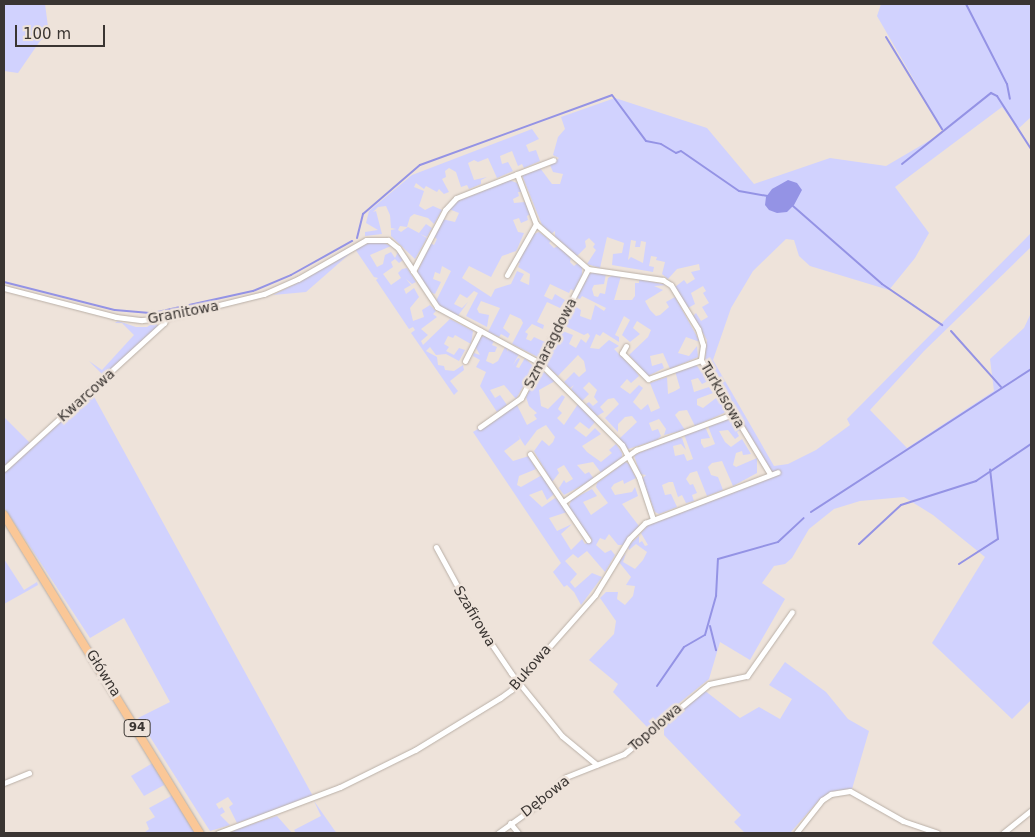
<!DOCTYPE html>
<html>
<head>
<meta charset="utf-8">
<style>
  body { margin:0 }
  #map { position:relative; width:1035px; height:837px; overflow:hidden; background:#eee3da; font-family:"DejaVu Sans",sans-serif }
  div>[style] { position:absolute }
  .green>* { inset:0; background:#d1d2fe }
  .water>* { inset:0; background:#9493e5 }
  .stream>* { height:2px; margin:-1px; padding:0 1px; transform-origin:1px; border-radius:1px; background:#9493e5 }
  .roads { filter:drop-shadow(0 0 1px #bab0a7) drop-shadow(0 0 1px #bab0a7) }
  .street>* { height:5px; margin:-2.5px; padding:0 2.5px; transform-origin:2.5px; border-radius:2.5px; background:#fff }
  .primary>* { height:8px; margin:-4px; padding:0 4px; transform-origin:4px; border-radius:4px; background:#fac797 }
  span { translate:-50% -50%; white-space:nowrap; text-align:center; line-height:1.15; -webkit-text-stroke:5px #eee3da; paint-order:stroke }
  .shield-label span { padding:1px 4px; background:#eee3da; border:1px solid; border-radius:4px; -webkit-text-stroke-width:0 }
  .shield-label { font-size:12px; color:#3a3532; font-weight:700 }
  .street-label { font-size:14px; color:#3a3532 }
  .frame { position:absolute; inset:0; border:5px solid #3a3532; pointer-events:none }
  .scale { position:absolute; left:15px; top:25px; width:90px; height:22px; box-sizing:border-box; border:2px solid #3a3532; border-top:0; padding-left:6px; font-size:15px; line-height:18px; white-space:nowrap; color:#3a3532; -webkit-text-stroke:4px #eee3da; paint-order:stroke }
</style>
</head>
<body>
<div id="map">
  <div class="green">
    <div style="clip-path:polygon(4px 4px,45px 4px,49px 34px,40px 41px,18px 73px,4px 71px)"></div>
    <div style="clip-path:polygon(evenodd,881px 4px,1031px 4px,1031px 117px,1018px 129px,1002px 107px,895px 187px,929px 233px,915px 258px,889px 290px,810px 266px,799px 256px,794px 240px,786px 239px,753px 271px,731px 308px,713px 360px,774px 466px,788px 464px,816px 450px,850px 425px,847px 419px,1031px 233px,1031px 247px,924px 351px,870px 410px,907px 448px,994px 391px,990px 359px,1024px 328px,1031px 313px,1031px 700px,1012px 719px,932px 643px,985px 557px,933px 515px,904px 497px,860px 501px,834px 509px,809px 529px,792px 558px,785px 564px,774px 566px,762px 583px,785px 599px,750px 660px,720px 642px,709px 679px,648px 728px,613px 692px,618px 684px,589px 660px,614px 634px,616px 621px,600px 598px,606px 592px,618px 592px,617px 599px,625px 605px,633px 596px,635px 586px,626px 585px,631px 577px,619px 562px,626px 553px,623px 562px,635px 569px,643px 560px,647px 552px,636px 544px,629px 550px,628px 546px,639px 536px,639px 543px,642px 541px,645px 546px,648px 545px,641px 533px,650px 523px,774px 475px,705px 360px,707px 340px,693px 316px,696px 313px,701px 321px,708px 317px,702px 307px,709px 303px,703px 293px,706px 291px,703px 286px,691px 293px,695px 304px,688px 308px,675px 287px,684px 280px,687px 284px,695px 279px,691px 272px,700px 270px,699px 264px,677px 269px,668px 279px,662px 274px,665px 262px,656px 260px,657px 257px,651px 256px,649px 266px,654px 267px,653px 272px,612px 265px,613px 254px,622px 253px,624px 243px,607px 237px,600px 268px,587px 264px,596px 250px,593px 247px,595px 244px,589px 238px,585px 241px,586px 247px,577px 256px,555px 237px,555px 231px,551px 234px,542px 225px,522px 175px,540px 168px,552px 184px,560px 184px,563px 174px,553px 172px,550px 165px,559px 158px,553px 155px,558px 137px,565px 129px,561px 117px,615px 98px,707px 128px,754px 184px,830px 158px,886px 166px,944px 132px,877px 16px,881px 4px,631px 240px,636px 241px,635px 247px,640px 247px,641px 241px,646px 242px,643px 263px,631px 257px,628px 260px,631px 240px)"></div>
    <div style="clip-path:polygon(532px 129px,539px 139px,526px 145px,529px 152px,536px 150px,540px 161px,524px 168px,522px 164px,518px 166px,512px 151px,500px 156px,502px 164px,508px 162px,513px 171px,497px 178px,488px 158px,478px 162px,474px 160px,468px 163px,474px 180px,487px 177px,481px 180px,481px 184px,469px 189px,467px 185px,461px 187px,456px 172px,449px 168px,445px 171px,446px 177px,442px 179px,449px 192px,444px 194px,439px 189px,437px 192px,426px 186px,424px 189px,416px 183px,414px 187px,424px 191px,419px 206px,425px 210px,433px 206px,442px 210px,434px 224px,428px 218px,414px 214px,410px 217px,407px 227px,400px 226px,398px 230px,401px 232px,408px 227px,419px 233px,426px 224px,432px 228px,427px 237px,420px 234px,427px 238px,415px 259px,391px 236px,391px 230px,396px 229px,391px 228px,390px 215px,386px 206px,378px 207px,373px 212px,376px 211px,382px 234px,365px 236px,365px 232px,378px 230px,366px 223px,369px 211px,412px 175px)"></div>
    <div style="clip-path:polygon(509px 180px,517px 183px,522px 192px,518px 192px,519px 196px,513px 199px,514px 203px,525px 202px,530px 214px,527px 216px,528px 220px,521px 223px,519px 218px,513px 220px,518px 232px,524px 233px,518px 247px,516px 251px,502px 256px,491px 277px,469px 266px,462px 278px,491px 297px,495px 289px,511px 284px,517px 271px,524px 274px,520px 281px,529px 285px,530px 274px,518px 267px,520px 263px,518px 263px,532px 235px,539px 232px,551px 241px,549px 243px,554px 248px,558px 246px,571px 258px,570px 262px,574px 266px,578px 263px,582px 267px,582px 275px,574px 291px,571px 289px,569px 293px,550px 284px,544px 296px,552px 300px,555px 294px,565px 300px,560px 308px,547px 302px,537px 322px,544px 325px,543px 329px,532px 324px,525px 332px,528px 334px,526px 339px,531px 341px,534px 337px,547px 343px,538px 357px,512px 344px,523px 323px,521px 319px,510px 314px,503px 328px,510px 334px,508px 338px,501px 334px,499px 337px,488px 332px,500px 308px,481px 301px,477px 309px,479px 313px,489px 315px,487px 327px,466px 316px,478px 293px,474px 291px,467px 298px,460px 294px,454px 304px,462px 308px,468px 302px,457px 317px,435px 303px,451px 271px,442px 266px,440px 274px,435px 272px,433px 279px,441px 282px,435px 294px,429px 292px,417px 273px,430px 243px,434px 245px,437px 239px,433px 236px,442px 219px,455px 222px,459px 213px,449px 209px,455px 202px)"></div>
    <div style="clip-path:polygon(371px 242px,382px 242px,391px 246px,370px 255px,377px 267px,383px 264px,385px 255px,391px 252px,395px 258px,398px 252px,403px 260px,399px 263px,395px 259px,391px 262px,393px 267px,383px 274px,391px 285px,401px 278px,398px 273px,402px 269px,407px 268px,416px 282px,412px 284px,406px 279px,411px 285px,404px 289px,406px 294px,414px 288px,419px 297px,410px 308px,413px 321px,424px 317px,422px 310px,430px 305px,436px 311px,433px 314px,437px 317px,421px 329px,428px 335px,421px 341px,423px 345px,450px 319px,473px 331px,471px 344px,455px 335px,453px 338px,448px 336px,444px 344px,449px 347px,446px 351px,454px 355px,459px 348px,465px 350px,459px 361px,446px 354px,436px 355px,430px 347px,426px 351px,437px 357px,438px 365px,444px 366px,445px 370px,454px 371px,463px 365px,464px 370px,450px 381px,458px 391px,454px 395px,411px 333px,415px 330px,413px 327px,409px 329px,376px 280px,378px 278px,374px 277px,355px 249px)"></div>
    <div style="clip-path:polygon(354px 250px,306px 292px,273px 295px,299px 282px)"></div>
    <div style="clip-path:polygon(594px 272px,606px 274px,604px 284px,594px 285px,592px 289px,594px 296px,598px 297px,600px 293px,605px 294px,608px 278px,613px 275px,621px 276px,614px 300px,632px 300px,635px 296px,635px 283px,639px 283px,639px 279px,667px 285px,654px 286px,663px 290px,645px 301px,650px 310px,656px 316px,660px 315px,669px 307px,666px 302px,675px 297px,700px 342px,686px 337px,678px 353px,689px 356px,697px 346px,698px 357px,670px 369px,663px 353px,650px 356px,652px 366px,662px 363px,664px 368px,648px 376px,629px 355px,648px 337px,651px 330px,637px 321px,633px 328px,640px 334px,630px 342px,622px 335px,630px 320px,624px 316px,615px 335px,619px 337px,619px 342px,603px 332px,600px 336px,596px 334px,590px 348px,599px 349px,609px 340px,619px 346px,614px 349px,635px 370px,639px 376px,631px 383px,627px 379px,620px 387px,630px 394px,639px 385px,643px 388px,633px 402px,641px 410px,648px 404px,651px 412px,660px 408px,650px 383px,667px 377px,668px 394px,675px 391px,680px 388px,675px 371px,696px 365px,710px 380px,702px 384px,698px 378px,691px 380px,694px 392px,709px 387px,713px 393px,697px 399px,697px 405px,703px 408px,716px 398px,721px 399px,727px 408px,724px 413px,695px 426px,687px 410px,679px 411px,675px 415px,685px 430px,664px 435px,666px 429px,659px 419px,649px 423px,652px 431px,658px 429px,661px 436px,657px 440px,628px 449px,619px 439px,637px 422px,632px 416px,625px 417px,618px 424px,618px 432px,605px 418px,619px 404px,614px 398px,608px 399px,600px 407px,604px 412px,597px 416px,586px 404px,589px 402px,593px 406px,598px 402px,594px 397px,597px 390px,589px 382px,583px 388px,589px 394px,582px 401px,571px 389px,574px 385px,570px 388px,564px 382px,574px 372px,579px 377px,586px 371px,584px 361px,578px 355px,558px 376px,544px 364px,560px 330px,573px 335px,569px 344px,576px 348px,581px 339px,586px 343px,590px 336px,588px 333px,584px 335px,563px 325px,573px 305px,581px 310px,580px 316px,591px 320px,595px 305px,604px 311px,606px 308px,582px 296px,580px 299px,577px 298px,589px 274px)"></div>
    <div style="clip-path:polygon(118px 321px,136px 327px,147px 327px,155px 322px,158px 326px,104px 376px,89px 361px,102px 370px,134px 335px,122px 323px,115px 323px)"></div>
    <div style="clip-path:polygon(485px 336px,494px 341px,492px 345px,497px 347px,495px 352px,489px 352px,486px 361px,493px 364px,498px 361px,505px 347px,508px 348px,507px 352px,509px 349px,519px 354px,513px 365px,518px 358px,520px 359px,516px 367px,519px 368px,525px 358px,534px 367px,516px 399px,504px 385px,490px 390px,495px 398px,500px 395px,507px 405px,497px 412px,480px 386px,486px 372px,476px 367px,480px 360px,473px 356px,474px 353px,480px 355px,475px 346px,480px 337px)"></div>
    <div style="clip-path:polygon(544px 372px,555px 381px,539px 390px,541px 406px,548px 409px,562px 395px,565px 397px,558px 409px,562px 413px,557px 418px,564px 425px,578px 404px,595px 422px,589px 429px,580px 422px,574px 428px,586px 437px,595px 428px,601px 434px,582px 446px,587px 452px,601px 462px,612px 453px,609px 450px,616px 444px,622px 453px,622px 457px,602px 474px,593px 462px,577px 465px,585px 474px,589px 472px,594px 479px,564px 495px,559px 488px,564px 480px,566px 483px,573px 479px,564px 465px,557px 469px,559px 473px,552px 482px,534px 451px,542px 440px,549px 446px,553px 442px,555px 437px,546px 425px,537px 430px,525px 446px,518px 435px,520px 439px,504px 451px,513px 461px,529px 456px,536px 469px,519px 476px,517px 485px,521px 487px,542px 475px,554px 494px,547px 500px,542px 490px,529px 495px,542px 507px,555px 498px,558px 500px,567px 512px,549px 518px,557px 531px,572px 524px,561px 534px,571px 550px,582px 539px,585px 544px,592px 540px,569px 508px,571px 500px,592px 489px,597px 496px,583px 502px,591px 515px,608px 503px,596px 487px,597px 483px,625px 462px,629px 464px,636px 478px,624px 484px,623px 480px,614px 484px,611px 488px,615px 495px,632px 492px,635px 487px,638px 496px,622px 504px,639px 526px,623px 545px,618px 545px,609px 534px,605px 540px,600px 538px,596px 545px,605px 553px,611px 550px,615px 555px,605px 572px,587px 551px,578px 558px,573px 554px,565px 561px,577px 574px,570px 582px,575px 588px,592px 573px,602px 577px,581px 605px,574px 592px,567px 585px,564px 587px,553px 572px,561px 563px,473px 432px,517px 405px,527px 425px,537px 419px,534px 415px,537px 413px,529px 406px,526px 397px,538px 374px)"></div>
    <div style="clip-path:polygon(92px 393px,314px 798px,237px 823px,229px 807px,233px 804px,228px 797px,216px 804px,219px 809px,222px 807px,225px 812px,220px 815px,230px 825px,210px 831px,138px 718px,170px 702px,124px 618px,90px 638px,4px 507px,4px 473px)"></div>
    <div style="clip-path:polygon(4px 417px,30px 443px,4px 467px)"></div>
    <div style="clip-path:polygon(722px 420px,731px 420px,730px 425px,732px 420px,740px 430px,737px 432px,739px 436px,735px 439px,728px 430px,719px 431px,725px 442px,731px 447px,742px 439px,751px 454px,743px 455px,742px 451px,736px 453px,733px 465px,736px 467px,757px 458px,757px 473px,733px 486px,722px 461px,712px 463px,708px 467px,711px 475px,718px 477px,723px 490px,707px 496px,697px 471px,690px 473px,686px 479px,690px 485px,693px 484px,697px 493px,692px 495px,694px 501px,686px 503px,682px 495px,678px 497px,673px 482px,669px 482px,662px 485px,665px 495px,671px 494px,677px 507px,659px 514px,655px 512px,642px 479px,646px 475px,640px 474px,634px 455px,676px 437px,682px 438px,686px 450px,681px 444px,673px 446px,675px 456px,684px 454px,687px 461px,693px 459px,684px 434px,705px 427px,710px 438px,701px 439px,701px 443px,704px 448px,710px 446px,715px 444px,708px 426px)"></div>
    <div style="clip-path:polygon(4px 559px,24px 590px,37px 582px,38px 585px,4px 604px)"></div>
    <div style="clip-path:polygon(785px 662px,826px 692px,848px 719px,869px 731px,852px 789px,834px 791px,820px 799px,790px 833px,745px 833px,734px 822px,741px 815px,664px 735px,664px 723px,704px 690px,740px 718px,759px 707px,780px 719px,792px 699px,769px 685px)"></div>
    <div style="clip-path:polygon(151px 764px,155px 764px,164px 785px,144px 796px,131px 776px)"></div>
    <div style="clip-path:polygon(175px 794px,197px 833px,144px 833px,149px 829px,146px 822px,155px 817px,149px 808px)"></div>
    <div style="clip-path:polygon(314px 801px,335px 831px,337px 833px,296px 833px,294px 830px,321px 816px)"></div>
    <div style="clip-path:polygon(277px 816px,292px 833px,230px 833px,236px 829px)"></div>
  </div>
  <div class="water">
    <div style="clip-path:polygon(788px 180px,797px 183px,802px 190px,794px 205px,787px 212px,777px 213px,769px 210px,765px 205px,766px 197px,772px 189px)"></div>
  </div>
  <div class="stream">
    <div style="left:966px;top:4px;width:90px;rotate:62.9deg"></div>
    <div style="left:1007px;top:84px;width:15px;rotate:79deg"></div>
    <div style="left:886px;top:37px;width:108px;rotate:58.7deg"></div>
    <div style="left:902px;top:164px;width:114px;rotate:-38.6deg"></div>
    <div style="left:991px;top:93px;width:7px;rotate:27deg"></div>
    <div style="left:997px;top:96px;width:63px;rotate:57.3deg"></div>
    <div style="left:793px;top:206px;width:118px;rotate:41.2deg"></div>
    <div style="left:882px;top:284px;width:73px;rotate:34.3deg"></div>
    <div style="left:357px;top:238px;width:25px;rotate:-76deg"></div>
    <div style="left:363px;top:214px;width:75px;rotate:-40.7deg"></div>
    <div style="left:420px;top:165px;width:204px;rotate:-20deg"></div>
    <div style="left:612px;top:95px;width:57px;rotate:53.5deg"></div>
    <div style="left:646px;top:141px;width:15px;rotate:11deg"></div>
    <div style="left:661px;top:144px;width:17px;rotate:31deg"></div>
    <div style="left:676px;top:153px;width:5px;rotate:-22deg"></div>
    <div style="left:681px;top:151px;width:70px;rotate:34.6deg"></div>
    <div style="left:739px;top:191px;width:29px;rotate:10deg"></div>
    <div style="left:4px;top:282px;width:114px;rotate:14.2deg"></div>
    <div style="left:115px;top:310px;width:38px;rotate:5deg"></div>
    <div style="left:153px;top:313px;width:102px;rotate:-12.4deg"></div>
    <div style="left:253px;top:291px;width:41px;rotate:-22.8deg"></div>
    <div style="left:291px;top:275px;width:70px;rotate:-29.1deg"></div>
    <div style="left:951px;top:331px;width:75px;rotate:48.2deg"></div>
    <div style="left:811px;top:512px;width:262px;rotate:-33deg"></div>
    <div style="left:859px;top:544px;width:57px;rotate:-42.9deg"></div>
    <div style="left:901px;top:505px;width:79px;rotate:-17.7deg"></div>
    <div style="left:976px;top:481px;width:66px;rotate:-33.9deg"></div>
    <div style="left:959px;top:564px;width:46px;rotate:-32.7deg"></div>
    <div style="left:998px;top:539px;width:70px;rotate:-96.5deg"></div>
    <div style="left:710px;top:626px;width:25px;rotate:76deg"></div>
    <div style="left:657px;top:686px;width:47px;rotate:-55.3deg"></div>
    <div style="left:684px;top:647px;width:24px;rotate:-30deg"></div>
    <div style="left:705px;top:635px;width:41px;rotate:-74.2deg"></div>
    <div style="left:716px;top:596px;width:37px;rotate:-87deg"></div>
    <div style="left:718px;top:559px;width:62px;rotate:-15.8deg"></div>
    <div style="left:778px;top:542px;width:35px;rotate:-43deg"></div>
  </div>
  <div class="roads">
    <div class="street">
      <div style="left:517px;top:174px;width:39px;rotate:-21deg"></div>
      <div style="left:413px;top:271px;width:69px;rotate:-62.3deg"></div>
      <div style="left:445px;top:210px;width:16px;rotate:-47deg"></div>
      <div style="left:456px;top:198px;width:66px;rotate:-21.5deg"></div>
      <div style="left:517px;top:174px;width:53px;rotate:69.2deg"></div>
      <div style="left:536px;top:224px;width:69px;rotate:40.9deg"></div>
      <div style="left:588px;top:269px;width:76px;rotate:8.3deg"></div>
      <div style="left:663px;top:280px;width:9px;rotate:32deg"></div>
      <div style="left:671px;top:285px;width:52px;rotate:58.5deg"></div>
      <div style="left:698px;top:329px;width:17px;rotate:73deg"></div>
      <div style="left:703px;top:345px;width:15px;rotate:98deg"></div>
      <div style="left:701px;top:360px;width:133px;rotate:58.8deg"></div>
      <div style="left:507px;top:275px;width:59px;rotate:-60.4deg"></div>
      <div style="left:4px;top:288px;width:116px;rotate:14.5deg"></div>
      <div style="left:116px;top:317px;width:26px;rotate:7deg"></div>
      <div style="left:142px;top:320px;width:24px;rotate:-5deg"></div>
      <div style="left:166px;top:318px;width:101px;rotate:-13.8deg"></div>
      <div style="left:264px;top:294px;width:37px;rotate:-24deg"></div>
      <div style="left:298px;top:279px;width:78px;rotate:-29.8deg"></div>
      <div style="left:366px;top:240px;width:22px"></div>
      <div style="left:388px;top:240px;width:13px;rotate:39deg"></div>
      <div style="left:398px;top:248px;width:71px;rotate:56.5deg"></div>
      <div style="left:437px;top:307px;width:117px;rotate:28.5deg"></div>
      <div style="left:540px;top:363px;width:116px;rotate:45deg"></div>
      <div style="left:622px;top:445px;width:36px;rotate:62deg"></div>
      <div style="left:639px;top:477px;width:44px;rotate:71.6deg"></div>
      <div style="left:626px;top:346px;width:8px;rotate:120deg"></div>
      <div style="left:622px;top:353px;width:37px;rotate:45deg"></div>
      <div style="left:648px;top:379px;width:56px;rotate:-19.7deg"></div>
      <div style="left:465px;top:361px;width:34px;rotate:-63deg"></div>
      <div style="left:480px;top:427px;width:50px;rotate:-35.3deg"></div>
      <div style="left:521px;top:398px;width:145px;rotate:-62.6deg"></div>
      <div style="left:530px;top:454px;width:104px;rotate:56deg"></div>
      <div style="left:4px;top:469px;width:217px;rotate:-42.4deg"></div>
      <div style="left:164px;top:323px;width:5px;rotate:-68deg"></div>
      <div style="left:563px;top:502px;width:90px;rotate:-35.5deg"></div>
      <div style="left:636px;top:450px;width:103px;rotate:-20.4deg"></div>
      <div style="left:436px;top:547px;width:88px;rotate:61.4deg"></div>
      <div style="left:478px;top:624px;width:59px;rotate:56deg"></div>
      <div style="left:511px;top:673px;width:81px;rotate:51deg"></div>
      <div style="left:562px;top:736px;width:45px;rotate:39.6deg"></div>
      <div style="left:4px;top:783px;width:27px;rotate:-22deg"></div>
      <div style="left:510px;top:823px;width:13px;rotate:51deg"></div>
      <div style="left:218px;top:833px;width:130px;rotate:-20.7deg"></div>
      <div style="left:340px;top:787px;width:84px;rotate:-26.3deg"></div>
      <div style="left:415px;top:750px;width:100px;rotate:-31.5deg"></div>
      <div style="left:500px;top:698px;width:14px;rotate:-36deg"></div>
      <div style="left:511px;top:690px;width:127px;rotate:-48.5deg"></div>
      <div style="left:595px;top:595px;width:66px;rotate:-58.7deg"></div>
      <div style="left:629px;top:539px;width:23px;rotate:-45deg"></div>
      <div style="left:645px;top:523px;width:142px;rotate:-21deg"></div>
      <div style="left:498px;top:833px;width:48px;rotate:-35.7deg"></div>
      <div style="left:537px;top:805px;width:40px;rotate:-44deg"></div>
      <div style="left:566px;top:777px;width:62px;rotate:-21.6deg"></div>
      <div style="left:624px;top:754px;width:110px;rotate:-39.5deg"></div>
      <div style="left:709px;top:684px;width:39px;rotate:-12deg"></div>
      <div style="left:747px;top:676px;width:78px;rotate:-54.9deg"></div>
      <div style="left:796px;top:833px;width:42px;rotate:-51.8deg"></div>
      <div style="left:822px;top:800px;width:11px;rotate:-34deg"></div>
      <div style="left:831px;top:794px;width:19px;rotate:-9deg"></div>
      <div style="left:850px;top:791px;width:61px;rotate:29.5deg"></div>
      <div style="left:903px;top:821px;width:36px;rotate:19deg"></div>
      <div style="left:1003px;top:833px;width:36px;rotate:-39deg"></div>
    </div>
    <div class="primary">
      <div style="left:4px;top:515px;width:374px;rotate:58.4deg"></div>
    </div>
  </div>
  <div class="shield-label">
    <span style="left:137px;top:728px">94</span>
  </div>
  <div class="street-label">
    <span style="left:183px;top:312px;rotate:-11deg">Granitowa</span>
    <span style="left:550px;top:343px;rotate:-63deg">Szmaragdowa</span>
    <span style="left:86px;top:395px;rotate:-42deg">Kwarcowa</span>
    <span style="left:723px;top:395px;rotate:60deg">Turkusowa</span>
    <span style="left:475px;top:616px;rotate:59deg">Szafirowa</span>
    <span style="left:530px;top:667px;rotate:-49deg">Bukowa</span>
    <span style="left:104px;top:673px;rotate:58deg">Główna</span>
    <span style="left:655px;top:727px;rotate:-41deg">Topolowa</span>
    <span style="left:545px;top:796px;rotate:-38deg">Dębowa</span>
  </div>
  <div class="frame"></div>
  <div class="scale">100 m</div>
</div>
</body>
</html>
